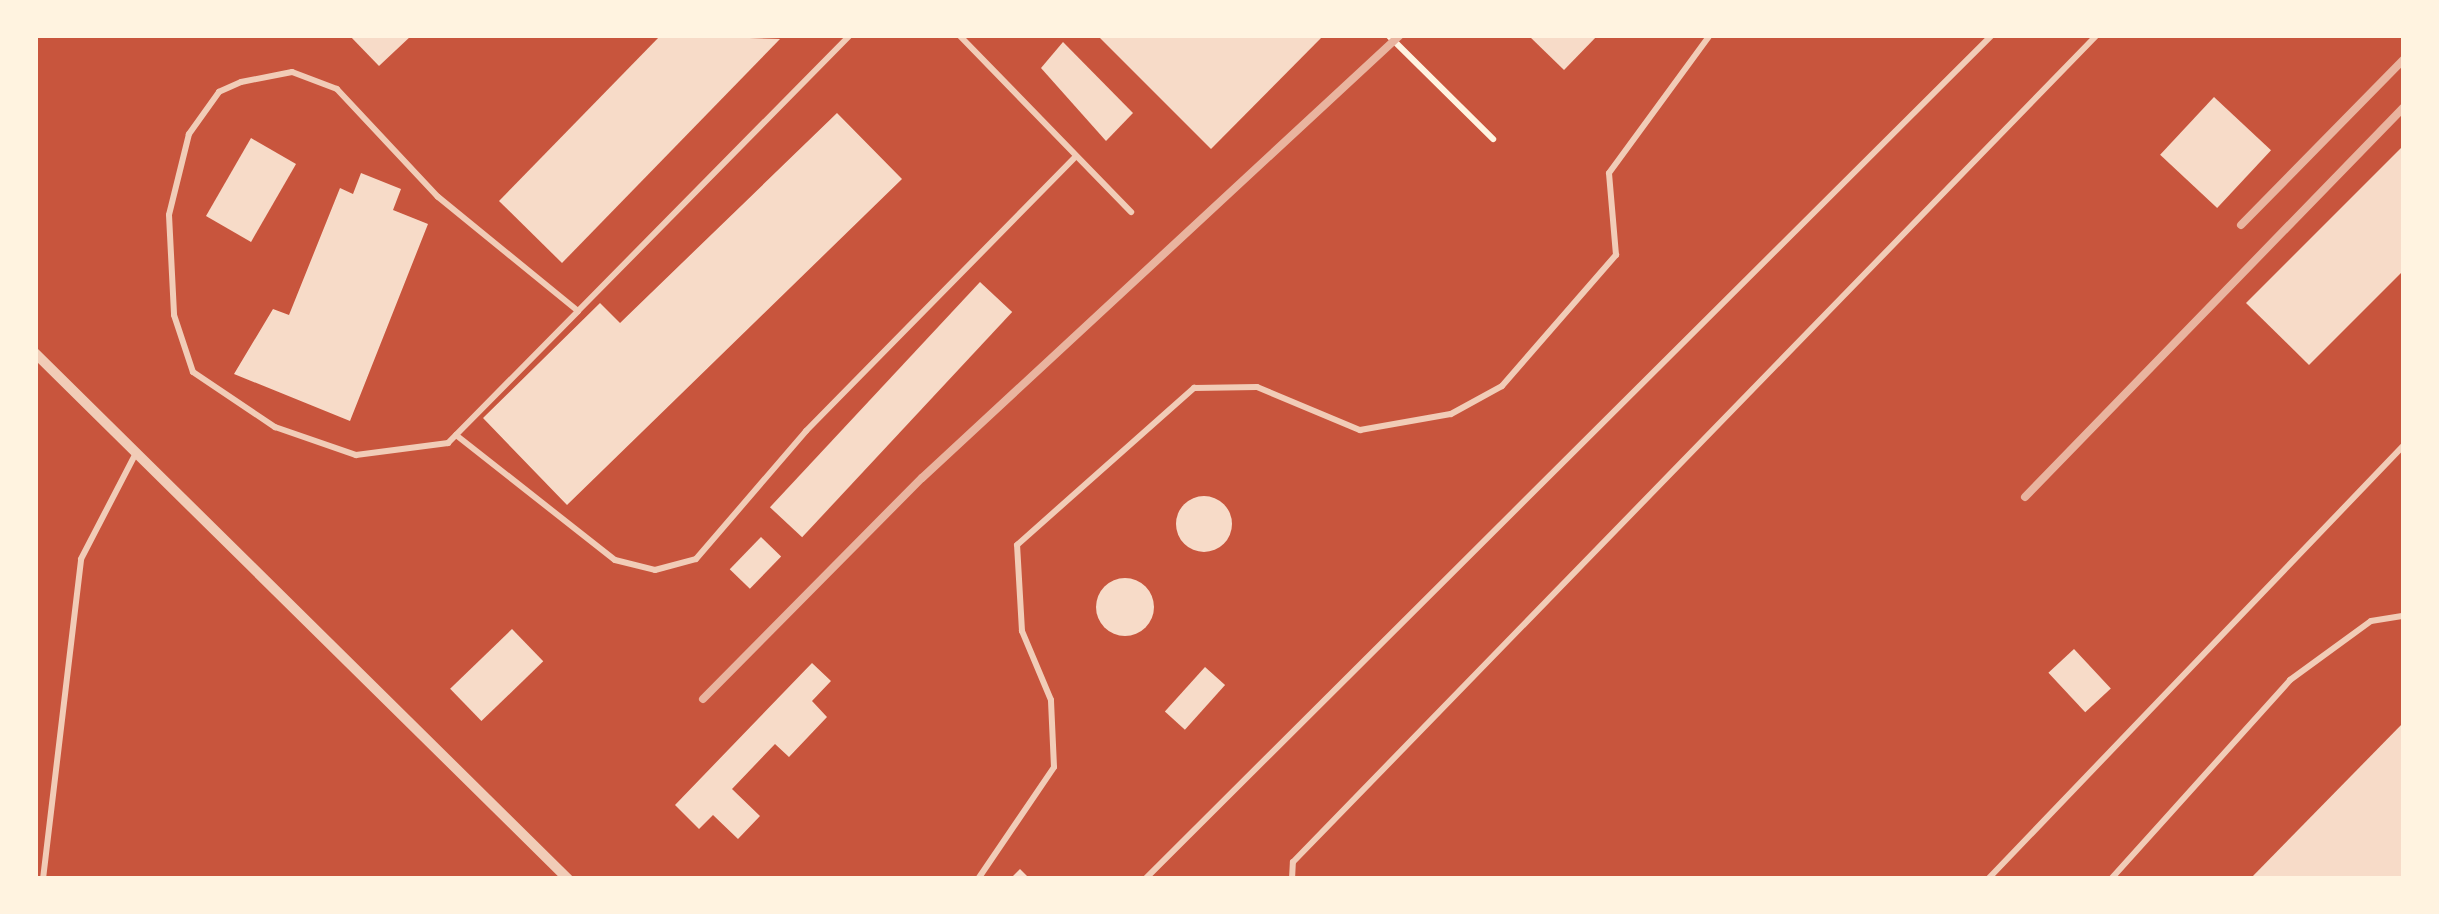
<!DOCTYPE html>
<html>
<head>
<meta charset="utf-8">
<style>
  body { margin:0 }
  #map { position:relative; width:2439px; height:914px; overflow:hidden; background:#c8553d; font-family:"DM Sans",sans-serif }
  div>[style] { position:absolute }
  .building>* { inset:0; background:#f7dbc8; transform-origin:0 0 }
  .round { border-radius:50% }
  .path>* { height:6px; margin:-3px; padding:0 3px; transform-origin:3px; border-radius:3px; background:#fff3e0 }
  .service>* { height:6px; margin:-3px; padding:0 3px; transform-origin:3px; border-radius:3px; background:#f1ccb7 }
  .minor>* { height:10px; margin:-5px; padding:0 5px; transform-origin:5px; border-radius:5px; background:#f1ccb7 }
  .rail>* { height:8px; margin:-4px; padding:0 4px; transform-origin:4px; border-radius:4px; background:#e9b49f }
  span { translate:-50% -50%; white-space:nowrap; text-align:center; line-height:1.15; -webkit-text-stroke:8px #fff3e0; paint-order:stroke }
  .frame { position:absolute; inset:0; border:38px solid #fff3e0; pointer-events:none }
</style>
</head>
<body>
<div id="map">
  <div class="building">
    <div style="clip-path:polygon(349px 35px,412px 35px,379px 66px)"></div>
    <div style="clip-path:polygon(661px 35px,780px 39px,562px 263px,499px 201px)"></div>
    <div style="clip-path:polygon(1097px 35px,1324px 35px,1211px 149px)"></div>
    <div style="clip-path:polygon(1528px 35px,1598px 35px,1564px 70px)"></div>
    <div style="clip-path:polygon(1063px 42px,1133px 113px,1106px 141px,1041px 68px)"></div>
    <div style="left:2214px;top:97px;width:78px;height:79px;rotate:43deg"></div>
    <div style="clip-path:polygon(837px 113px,902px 179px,567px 505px,483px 418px,600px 303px,620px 323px)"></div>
    <div style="left:251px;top:138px;width:52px;height:90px;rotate:30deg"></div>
    <div style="clip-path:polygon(2404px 145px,2404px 270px,2309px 365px,2246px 303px)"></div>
    <div style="clip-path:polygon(361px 173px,401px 189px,393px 210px,428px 224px,350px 421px,234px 374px,273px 309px,289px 315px,340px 188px,353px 194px)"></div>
    <div style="left:980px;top:282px;width:44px;height:308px;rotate:43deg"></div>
    <div class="round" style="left:1176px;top:496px;width:56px;height:56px"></div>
    <div style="left:761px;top:537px;width:28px;height:45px;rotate:44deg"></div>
    <div class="round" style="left:1096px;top:578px;width:58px;height:58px"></div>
    <div style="left:512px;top:629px;width:45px;height:86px;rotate:46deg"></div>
    <div style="left:2074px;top:649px;width:54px;height:35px;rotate:47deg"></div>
    <div style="clip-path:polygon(812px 663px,831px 681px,812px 701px,827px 717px,789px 757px,775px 744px,732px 789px,760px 816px,738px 839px,713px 815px,699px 829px,675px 805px)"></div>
    <div style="left:1205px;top:667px;width:27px;height:60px;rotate:42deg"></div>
    <div style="clip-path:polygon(2404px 722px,2404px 879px,2250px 879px)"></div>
    <div style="clip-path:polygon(1020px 869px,1030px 879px,1010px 879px)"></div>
  </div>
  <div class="path">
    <div style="left:1388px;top:35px;width:148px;rotate:44.7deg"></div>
  </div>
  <div class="service">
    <div style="left:959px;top:35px;width:247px;rotate:45.8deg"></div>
    <div style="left:578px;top:311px;width:181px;rotate:-140.8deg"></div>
    <div style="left:438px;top:197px;width:148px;rotate:-133.1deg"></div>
    <div style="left:337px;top:89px;width:48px;rotate:-159.3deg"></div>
    <div style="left:292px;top:72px;width:52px;rotate:168.9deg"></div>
    <div style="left:241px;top:82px;width:24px;rotate:156deg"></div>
    <div style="left:219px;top:92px;width:52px;rotate:125.5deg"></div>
    <div style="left:189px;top:134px;width:83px;rotate:103.9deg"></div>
    <div style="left:169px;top:215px;width:100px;rotate:87.1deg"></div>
    <div style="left:174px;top:315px;width:60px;rotate:71.6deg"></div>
    <div style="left:193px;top:372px;width:99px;rotate:33.9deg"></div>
    <div style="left:275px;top:427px;width:86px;rotate:19.1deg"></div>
    <div style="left:356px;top:455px;width:93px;rotate:-7.4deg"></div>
    <div style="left:448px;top:443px;width:185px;rotate:-45.4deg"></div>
    <div style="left:578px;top:311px;width:388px;rotate:-45.4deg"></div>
    <div style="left:456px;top:435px;width:202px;rotate:38.2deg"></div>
    <div style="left:615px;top:560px;width:41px;rotate:14deg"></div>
    <div style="left:655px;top:570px;width:42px;rotate:-15deg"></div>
    <div style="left:696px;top:559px;width:169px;rotate:-49.3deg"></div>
    <div style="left:806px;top:431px;width:385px;rotate:-45.5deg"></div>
    <div style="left:43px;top:879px;width:322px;rotate:-83.2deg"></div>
    <div style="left:81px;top:559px;width:119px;rotate:-62.6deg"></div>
    <div style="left:978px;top:879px;width:135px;rotate:-55.8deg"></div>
    <div style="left:1054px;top:767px;width:67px;rotate:-92.6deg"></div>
    <div style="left:1051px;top:700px;width:75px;rotate:-112.8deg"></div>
    <div style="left:1022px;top:631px;width:86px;rotate:-93.3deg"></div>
    <div style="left:1017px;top:545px;width:237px;rotate:-41.6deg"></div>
    <div style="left:1194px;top:388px;width:63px;rotate:-0.9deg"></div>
    <div style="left:1257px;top:387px;width:112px;rotate:22.7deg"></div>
    <div style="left:1360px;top:430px;width:92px;rotate:-10deg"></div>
    <div style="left:1451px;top:414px;width:58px;rotate:-28.8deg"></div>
    <div style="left:1502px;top:386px;width:174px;rotate:-49deg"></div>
    <div style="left:1616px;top:255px;width:82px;rotate:-94.9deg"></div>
    <div style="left:1609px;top:173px;width:171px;rotate:-53.8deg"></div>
    <div style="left:1145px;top:879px;width:1196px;rotate:-44.9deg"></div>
    <div style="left:1292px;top:879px;width:17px;rotate:-87deg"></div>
    <div style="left:1293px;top:862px;width:1153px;rotate:-45.81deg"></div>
    <div style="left:1988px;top:879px;width:601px;rotate:-46.21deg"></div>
    <div style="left:2111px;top:879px;width:268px;rotate:-48deg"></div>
    <div style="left:2290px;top:680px;width:100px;rotate:-36.1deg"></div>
    <div style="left:2371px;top:621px;width:33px;rotate:-9deg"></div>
  </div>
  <div class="minor">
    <div style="left:35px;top:353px;width:749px;rotate:44.62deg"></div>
  </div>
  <div class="rail">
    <div style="left:2241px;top:225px;width:233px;rotate:-45.5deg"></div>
    <div style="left:2025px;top:497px;width:544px;rotate:-45.82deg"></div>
    <div style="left:703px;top:699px;width:311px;rotate:-45.3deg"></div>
    <div style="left:922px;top:478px;width:652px;rotate:-42.82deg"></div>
  </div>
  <div class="frame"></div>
</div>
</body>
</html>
